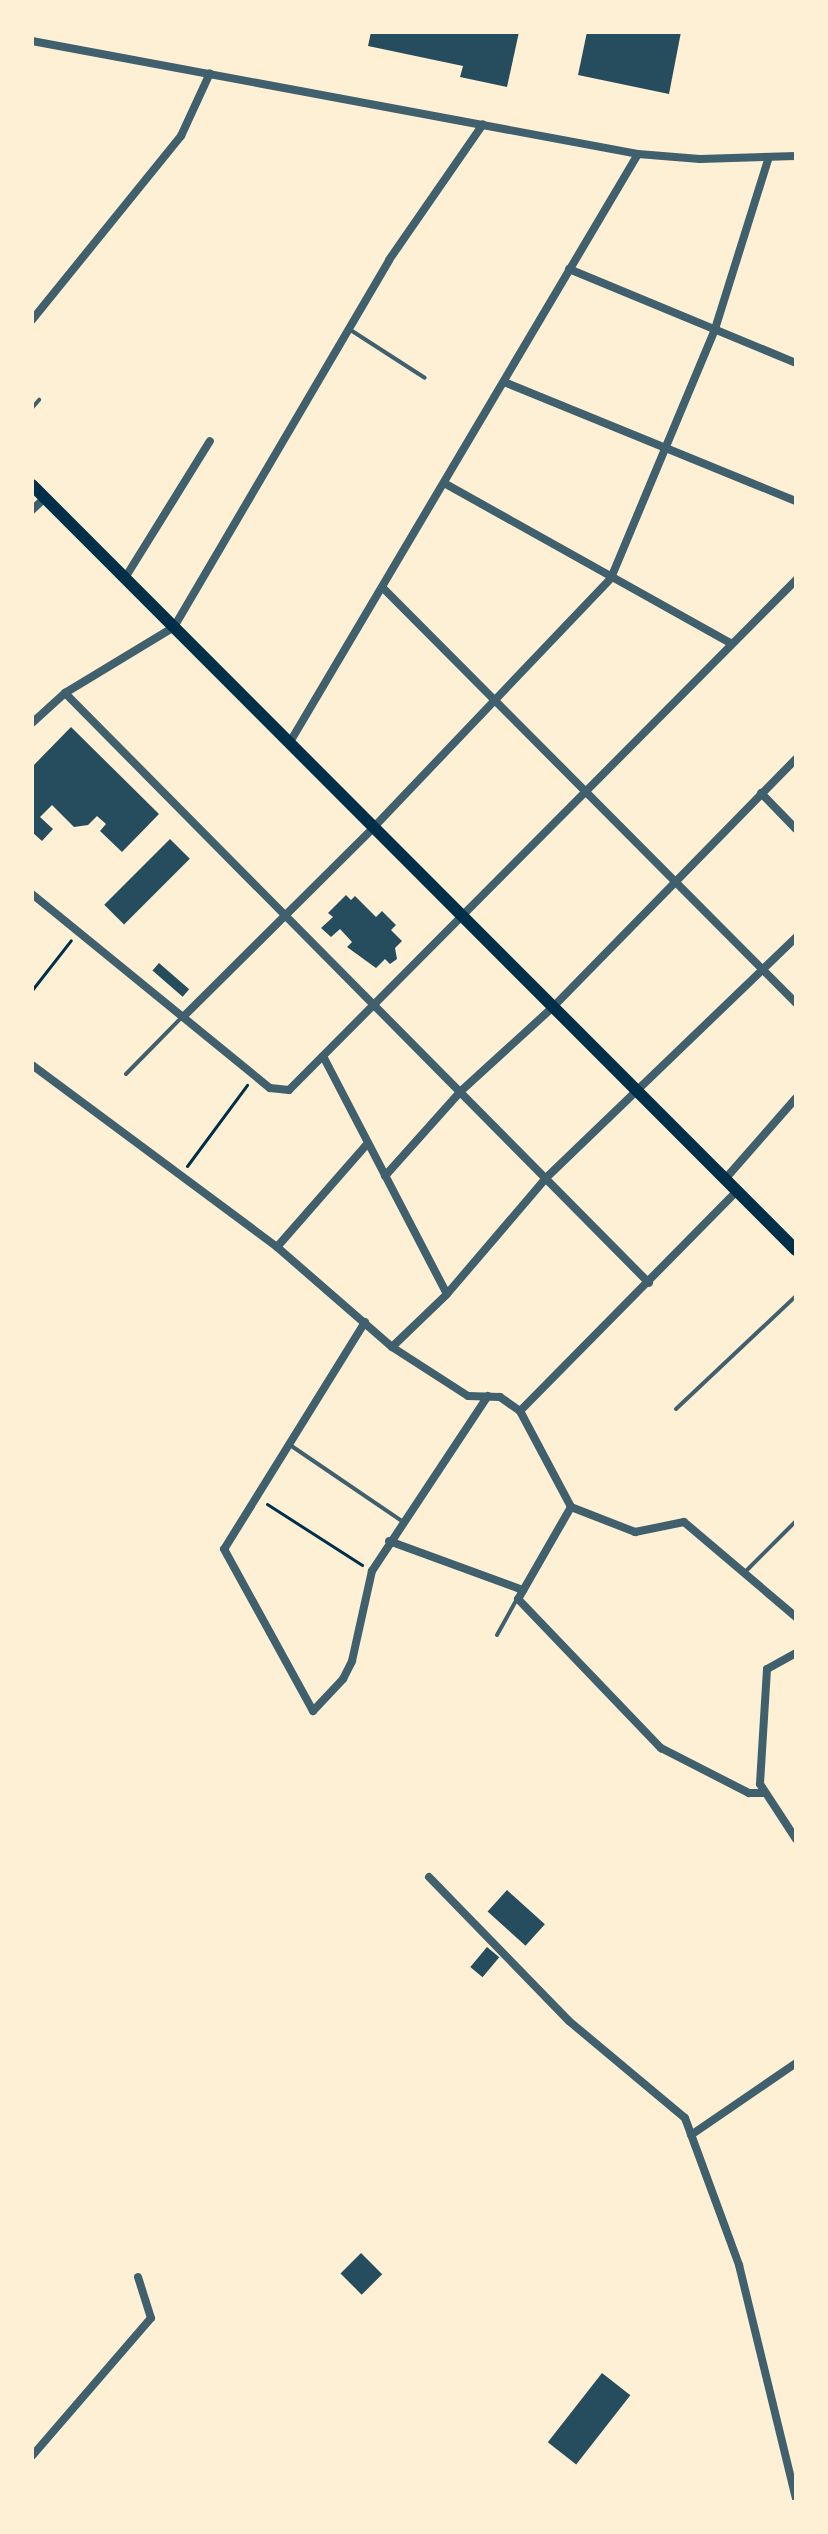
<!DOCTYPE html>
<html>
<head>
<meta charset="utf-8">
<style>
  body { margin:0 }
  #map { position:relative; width:828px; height:2534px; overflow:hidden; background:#fdf0d5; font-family:Manrope,sans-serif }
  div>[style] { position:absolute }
  .building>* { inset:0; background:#264d5e; transform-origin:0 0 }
  .path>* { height:3px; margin:-1.5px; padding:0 1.5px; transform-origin:1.5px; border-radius:1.5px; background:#003049 }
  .service>* { height:4px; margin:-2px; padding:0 2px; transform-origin:2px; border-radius:2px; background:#3f606c }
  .minor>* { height:8px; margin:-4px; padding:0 4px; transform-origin:4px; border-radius:4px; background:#3f606c }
  .secondary>* { height:12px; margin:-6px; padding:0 6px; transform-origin:6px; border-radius:6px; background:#003049 }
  span { translate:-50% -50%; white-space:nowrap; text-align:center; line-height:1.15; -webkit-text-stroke:6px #fdf0d5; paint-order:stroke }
  .frame { position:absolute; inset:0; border:34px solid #fdf0d5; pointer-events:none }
</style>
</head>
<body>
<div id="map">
  <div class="building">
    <div style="clip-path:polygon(371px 32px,519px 32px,507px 87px,460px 77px,463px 66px,368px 46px)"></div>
    <div style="clip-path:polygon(587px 32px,681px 32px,669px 94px,578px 75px)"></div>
    <div style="clip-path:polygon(71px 727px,159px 814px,122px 852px,100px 831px,106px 824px,97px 816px,88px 825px,74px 827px,52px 805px,40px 817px,53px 829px,42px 841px,32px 832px,32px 767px)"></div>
    <div style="left:170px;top:839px;width:28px;height:93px;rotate:45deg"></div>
    <div style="clip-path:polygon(346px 895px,351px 900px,355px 896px,376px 917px,382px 911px,396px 925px,391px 930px,402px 941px,395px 948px,397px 959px,390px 964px,385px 959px,376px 968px,347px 947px,352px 942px,340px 929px,331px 937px,321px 928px,333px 917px,328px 913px)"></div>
    <div style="left:159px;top:963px;width:40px;height:10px;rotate:41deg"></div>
    <div style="left:507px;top:1890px;width:51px;height:29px;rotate:42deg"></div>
    <div style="left:487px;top:1947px;width:16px;height:26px;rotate:40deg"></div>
    <div style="left:361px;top:2253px;width:30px;height:29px;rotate:45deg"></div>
    <div style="left:602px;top:2373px;width:36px;height:88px;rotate:38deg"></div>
  </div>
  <div class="path">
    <div style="left:32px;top:990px;width:63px;rotate:-52deg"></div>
    <div style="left:187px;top:1166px;width:101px;rotate:-53.5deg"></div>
    <div style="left:267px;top:1504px;width:113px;rotate:32.7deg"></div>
  </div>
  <div class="service">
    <div style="left:349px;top:329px;width:90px;rotate:32.8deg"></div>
    <div style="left:32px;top:408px;width:11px;rotate:-49deg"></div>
    <div style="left:126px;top:1074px;width:78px;rotate:-45.5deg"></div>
    <div style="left:676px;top:1409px;width:165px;rotate:-43.3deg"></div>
    <div style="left:290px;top:1445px;width:135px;rotate:34.2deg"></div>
    <div style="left:745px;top:1572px;width:72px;rotate:-45deg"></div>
    <div style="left:497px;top:1635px;width:39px;rotate:-61deg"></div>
  </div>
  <div class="minor">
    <div style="left:32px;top:41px;width:616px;rotate:10.56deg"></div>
    <div style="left:638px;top:154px;width:62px;rotate:4.6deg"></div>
    <div style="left:700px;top:159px;width:96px;rotate:-1.8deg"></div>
    <div style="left:569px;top:269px;width:246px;rotate:22.5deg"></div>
    <div style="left:32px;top:320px;width:237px;rotate:-51deg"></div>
    <div style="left:181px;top:136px;width:69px;rotate:-65.3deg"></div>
    <div style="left:504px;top:382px;width:315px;rotate:22.2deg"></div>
    <div style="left:444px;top:483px;width:328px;rotate:29.2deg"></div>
    <div style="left:32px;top:510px;width:18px;rotate:-43deg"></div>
    <div style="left:125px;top:578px;width:161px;rotate:-58.2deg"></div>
    <div style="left:383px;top:588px;width:585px;rotate:45.14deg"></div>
    <div style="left:65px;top:693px;width:830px;rotate:45.29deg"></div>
    <div style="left:32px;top:723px;width:45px;rotate:-42.3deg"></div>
    <div style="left:65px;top:693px;width:127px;rotate:-31.2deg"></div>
    <div style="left:174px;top:627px;width:425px;rotate:-59.6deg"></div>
    <div style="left:389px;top:260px;width:165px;rotate:-55.3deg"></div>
    <div style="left:290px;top:742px;width:683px;rotate:-59.38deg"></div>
    <div style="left:761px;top:793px;width:50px;rotate:45.8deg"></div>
    <div style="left:32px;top:894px;width:307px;rotate:39.2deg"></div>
    <div style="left:270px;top:1088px;width:19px;rotate:6deg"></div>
    <div style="left:289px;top:1090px;width:719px;rotate:-45.17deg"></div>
    <div style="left:183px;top:1017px;width:269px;rotate:-44.8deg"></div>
    <div style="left:374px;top:827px;width:344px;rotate:-46.4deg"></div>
    <div style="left:611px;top:578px;width:270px;rotate:-67.3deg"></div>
    <div style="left:715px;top:329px;width:180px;rotate:-72.6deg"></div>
    <div style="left:323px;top:1056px;width:268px;rotate:62.5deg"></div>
    <div style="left:32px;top:1065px;width:305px;rotate:36.6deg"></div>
    <div style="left:277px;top:1247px;width:152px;rotate:41deg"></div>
    <div style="left:392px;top:1347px;width:90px;rotate:32.8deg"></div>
    <div style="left:468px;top:1396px;width:32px;rotate:2deg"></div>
    <div style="left:500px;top:1397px;width:24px;rotate:35deg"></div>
    <div style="left:520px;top:1411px;width:109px;rotate:62deg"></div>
    <div style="left:571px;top:1507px;width:69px;rotate:21.3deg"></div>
    <div style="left:635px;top:1532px;width:50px;rotate:-11.5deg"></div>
    <div style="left:684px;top:1522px;width:147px;rotate:40.3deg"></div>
    <div style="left:385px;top:1176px;width:114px;rotate:-48.2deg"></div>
    <div style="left:461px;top:1091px;width:125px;rotate:-42.4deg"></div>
    <div style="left:553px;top:1007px;width:347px;rotate:-45.6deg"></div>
    <div style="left:726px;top:1178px;width:106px;rotate:-48.8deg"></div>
    <div style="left:277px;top:1247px;width:138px;rotate:-48.8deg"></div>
    <div style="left:365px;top:1322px;width:267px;rotate:121.8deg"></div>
    <div style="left:224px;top:1549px;width:185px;rotate:61.2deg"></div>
    <div style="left:313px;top:1711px;width:44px;rotate:-46.8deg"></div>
    <div style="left:343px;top:1679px;width:20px;rotate:-63deg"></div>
    <div style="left:352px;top:1661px;width:92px;rotate:-77.5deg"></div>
    <div style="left:372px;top:1571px;width:210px;rotate:-56.5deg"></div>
    <div style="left:392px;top:1347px;width:76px;rotate:-43.9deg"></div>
    <div style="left:447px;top:1294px;width:153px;rotate:-49.5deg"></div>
    <div style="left:546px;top:1178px;width:347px;rotate:-43.9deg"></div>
    <div style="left:520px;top:1411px;width:310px;rotate:-45.4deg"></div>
    <div style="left:571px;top:1507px;width:106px;rotate:119.9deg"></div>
    <div style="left:518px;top:1599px;width:207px;rotate:46.2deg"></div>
    <div style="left:661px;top:1748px;width:99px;rotate:27.1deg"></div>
    <div style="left:749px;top:1793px;width:16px"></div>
    <div style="left:389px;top:1541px;width:143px;rotate:20.1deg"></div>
    <div style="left:796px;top:1653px;width:33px;rotate:151deg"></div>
    <div style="left:767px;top:1669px;width:115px;rotate:93.5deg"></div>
    <div style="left:760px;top:1784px;width:66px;rotate:56.8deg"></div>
    <div style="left:429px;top:1877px;width:201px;rotate:45.8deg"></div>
    <div style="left:569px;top:2021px;width:151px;rotate:39.9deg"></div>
    <div style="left:685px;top:2118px;width:157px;rotate:69.8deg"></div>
    <div style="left:739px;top:2265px;width:240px;rotate:76.3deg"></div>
    <div style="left:691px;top:2135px;width:127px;rotate:-34.4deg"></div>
    <div style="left:32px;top:2456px;width:182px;rotate:-49.2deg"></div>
    <div style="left:151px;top:2318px;width:43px;rotate:-107.6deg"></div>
  </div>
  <div class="secondary">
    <div style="left:32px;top:485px;width:1081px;rotate:45.04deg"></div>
  </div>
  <div class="frame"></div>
</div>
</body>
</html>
